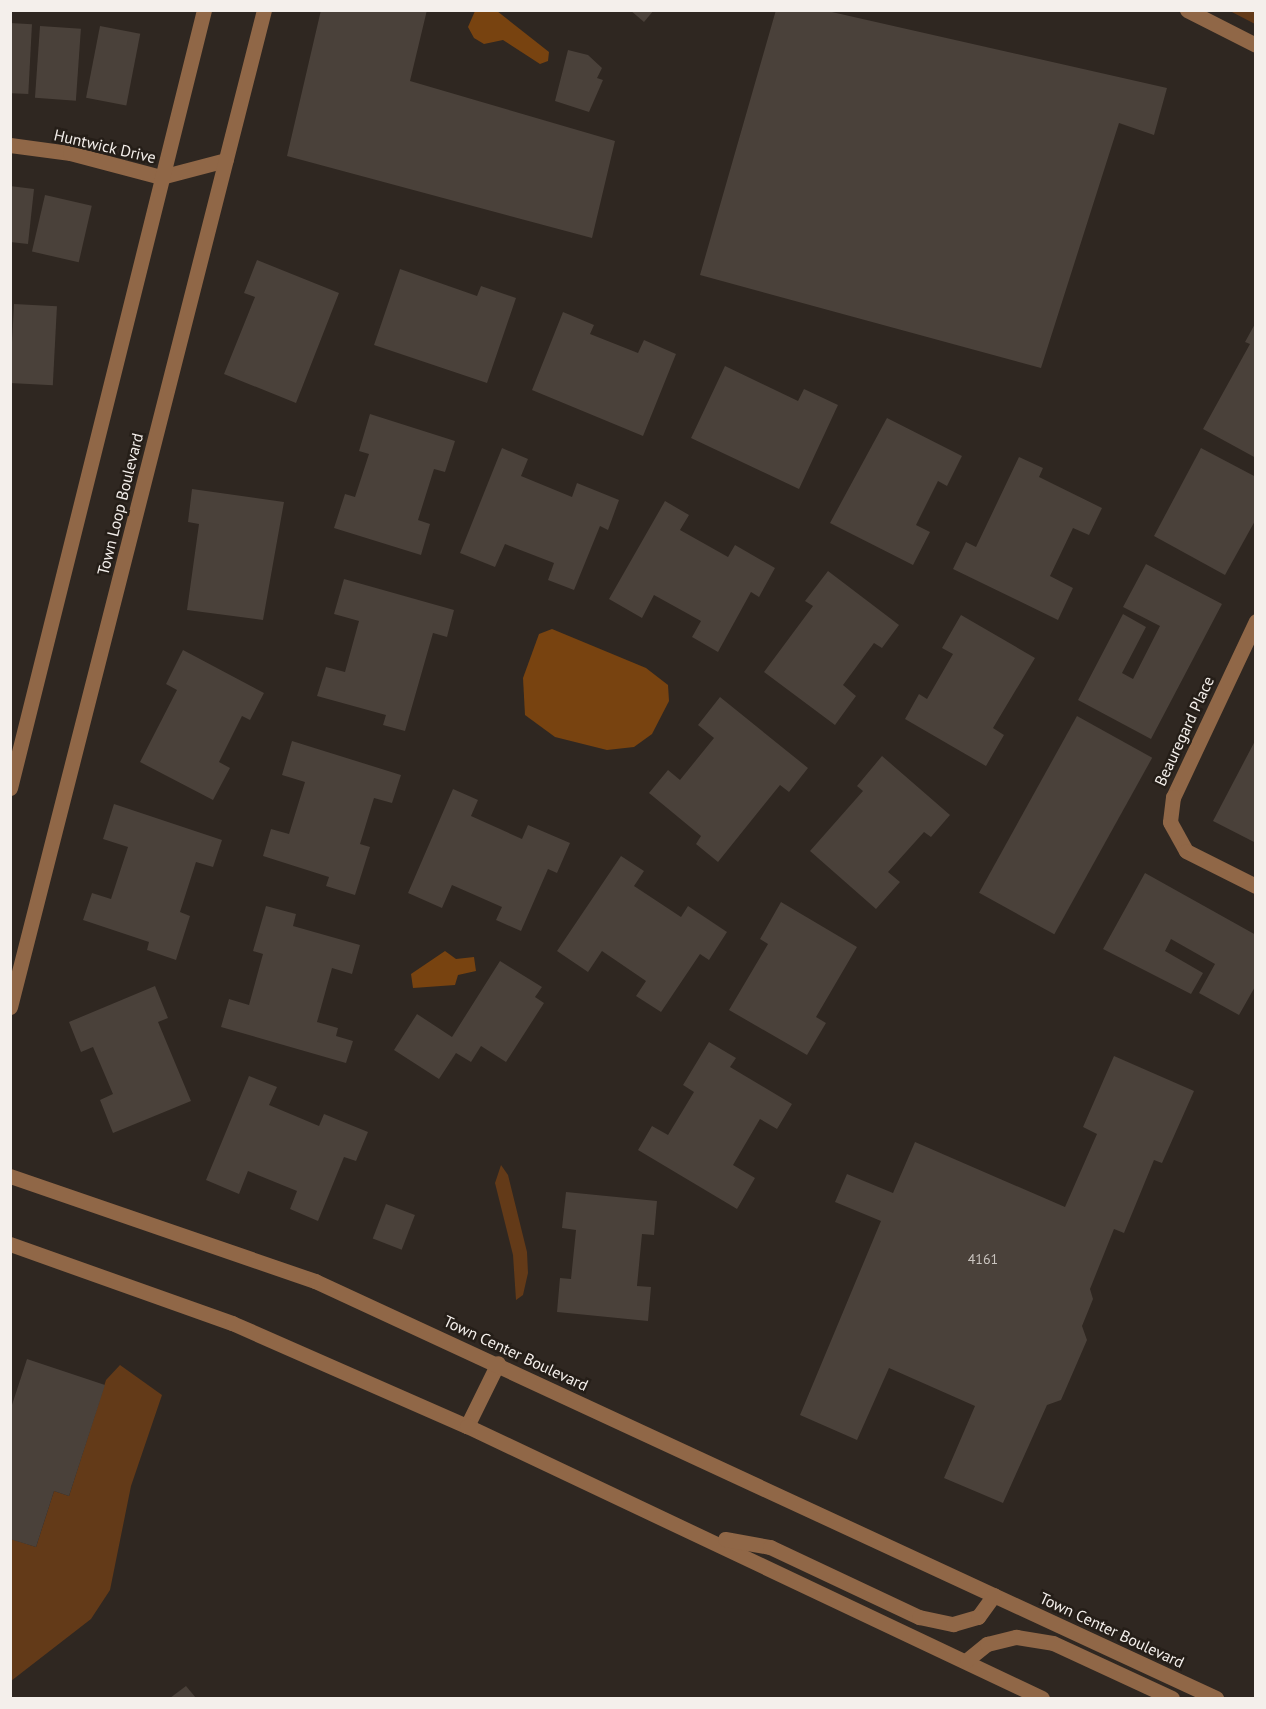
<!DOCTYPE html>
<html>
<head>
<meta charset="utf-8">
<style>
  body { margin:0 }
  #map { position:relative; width:1266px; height:1709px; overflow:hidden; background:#2f2721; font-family:"PT Sans",sans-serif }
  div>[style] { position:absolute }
  .green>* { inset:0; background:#633a18 }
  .water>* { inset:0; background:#784310 }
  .building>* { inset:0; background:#4a413a; transform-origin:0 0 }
  .minor>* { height:15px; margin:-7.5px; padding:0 7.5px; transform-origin:7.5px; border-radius:7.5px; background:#906747 }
  .tertiary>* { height:15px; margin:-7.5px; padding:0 7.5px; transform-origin:7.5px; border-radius:7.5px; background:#906747 }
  span { translate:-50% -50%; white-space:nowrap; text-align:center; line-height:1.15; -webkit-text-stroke:5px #251e18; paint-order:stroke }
  .number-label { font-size:14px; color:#cac4bf }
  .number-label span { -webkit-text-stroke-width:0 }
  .street-label { font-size:16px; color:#f4efeb }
  .frame { position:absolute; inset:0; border:12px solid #f4efeb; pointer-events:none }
</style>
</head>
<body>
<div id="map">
  <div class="green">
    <div style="clip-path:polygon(1230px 11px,1255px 11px,1255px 24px)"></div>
    <div style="clip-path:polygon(501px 1165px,508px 1175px,527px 1252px,528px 1273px,523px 1295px,516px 1300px,513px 1255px,495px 1183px)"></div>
    <div style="clip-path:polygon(120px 1365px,162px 1395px,131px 1486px,110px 1590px,91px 1619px,11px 1681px,11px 1539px,36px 1547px,54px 1491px,69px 1496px,106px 1380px)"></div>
  </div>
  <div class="water">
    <div style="clip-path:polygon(475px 11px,497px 11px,549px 52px,548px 61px,540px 64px,503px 40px,484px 44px,474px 38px,468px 27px)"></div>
    <div style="clip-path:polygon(552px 629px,646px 668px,668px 685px,669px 701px,652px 734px,634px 747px,607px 750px,555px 737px,525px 715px,523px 678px,539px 634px)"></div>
    <div style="clip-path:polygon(445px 951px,456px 959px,474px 957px,476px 971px,458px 975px,455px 985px,413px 988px,411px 974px)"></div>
  </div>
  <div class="building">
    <div style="clip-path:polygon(321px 10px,427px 10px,410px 81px,615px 141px,592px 238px,287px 156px)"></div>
    <div style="clip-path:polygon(630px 10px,654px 10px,644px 22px)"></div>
    <div style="clip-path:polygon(776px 10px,823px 10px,1167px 88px,1154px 135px,1119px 123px,1041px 368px,700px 275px)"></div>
    <div style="left:10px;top:23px;width:22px;height:70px;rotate:3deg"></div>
    <div style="left:40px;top:26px;width:41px;height:72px;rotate:4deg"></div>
    <div style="left:100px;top:26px;width:41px;height:73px;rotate:11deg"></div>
    <div style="clip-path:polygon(568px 50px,588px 55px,602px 68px,597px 78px,603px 80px,589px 112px,555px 101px)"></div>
    <div style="clip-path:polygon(10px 186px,34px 189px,28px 244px,10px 242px)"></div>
    <div style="left:45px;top:195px;width:48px;height:58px;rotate:13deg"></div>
    <div style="clip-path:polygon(257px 260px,339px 293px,296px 403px,224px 374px,255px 297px,244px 293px)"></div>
    <div style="clip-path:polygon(400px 269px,477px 296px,481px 286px,516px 298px,487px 383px,374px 345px)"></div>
    <div style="left:14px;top:304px;width:43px;height:79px;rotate:3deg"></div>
    <div style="clip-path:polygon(563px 312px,594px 325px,590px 334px,638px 353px,644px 340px,676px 354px,643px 436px,532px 390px)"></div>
    <div style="clip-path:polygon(1256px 322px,1256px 458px,1203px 429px,1250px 344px,1245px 342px)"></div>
    <div style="clip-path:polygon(725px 366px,798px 401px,804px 389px,838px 405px,799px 489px,691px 438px)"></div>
    <div style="clip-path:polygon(370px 414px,455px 441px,445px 472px,434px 469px,418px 520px,430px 524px,421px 555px,334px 528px,345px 494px,355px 497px,369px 454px,359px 451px)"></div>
    <div style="clip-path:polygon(887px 418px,962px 456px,947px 486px,938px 481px,916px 525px,930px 532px,913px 565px,830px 523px)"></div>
    <div style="clip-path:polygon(502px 448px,528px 459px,521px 476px,572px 497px,577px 483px,619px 500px,608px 530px,600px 526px,574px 590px,548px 580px,554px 563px,505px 544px,495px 567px,460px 553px)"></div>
    <div style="clip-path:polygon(1201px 448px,1256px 477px,1256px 519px,1225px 575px,1154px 536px)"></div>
    <div style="clip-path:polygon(1019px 457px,1043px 468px,1039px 477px,1102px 508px,1089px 535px,1073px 528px,1050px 576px,1073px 588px,1058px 620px,953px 569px,966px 542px,976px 547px)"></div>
    <div style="clip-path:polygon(192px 489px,284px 502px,263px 620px,187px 610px,199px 524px,188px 522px)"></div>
    <div style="clip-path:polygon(665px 501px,689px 515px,680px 530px,728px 557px,735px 545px,775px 568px,759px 597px,751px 592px,718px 652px,692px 637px,701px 621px,654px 595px,642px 618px,609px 599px)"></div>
    <div style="clip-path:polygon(1146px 564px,1222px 604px,1151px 739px,1078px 700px,1123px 614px,1146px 627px,1122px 673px,1133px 679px,1160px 626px,1123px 607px)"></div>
    <div style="clip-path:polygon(828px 571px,899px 625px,882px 648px,874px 643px,843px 685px,856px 696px,835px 725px,764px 672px,813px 606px,805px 601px)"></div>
    <div style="clip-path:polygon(344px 579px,454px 610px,447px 637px,433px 633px,405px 731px,383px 725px,386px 715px,317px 696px,326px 667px,345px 672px,359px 621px,334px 614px)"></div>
    <div style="clip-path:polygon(961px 615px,1035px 658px,993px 728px,1004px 735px,986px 766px,905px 719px,919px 694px,927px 699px,953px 654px,942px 648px)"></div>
    <div style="clip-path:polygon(183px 650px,264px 693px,250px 720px,242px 716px,219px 762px,230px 768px,213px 800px,140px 762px,177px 690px,166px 684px)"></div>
    <div style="clip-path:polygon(720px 697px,808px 768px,789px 792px,780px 785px,718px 862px,696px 844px,701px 836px,649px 793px,668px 770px,680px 780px,714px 738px,698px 725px)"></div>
    <div style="left:1077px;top:716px;width:86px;height:202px;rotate:29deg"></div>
    <div style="clip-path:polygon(1256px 739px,1256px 843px,1213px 821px)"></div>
    <div style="clip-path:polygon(292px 741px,401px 775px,392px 803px,374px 798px,360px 844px,370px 847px,355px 895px,326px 886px,329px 877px,263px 856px,271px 829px,289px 834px,305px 782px,282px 775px)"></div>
    <div style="clip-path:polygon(882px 756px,950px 815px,931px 837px,924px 832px,888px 872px,900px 882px,876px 909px,810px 851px,863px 791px,857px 786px)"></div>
    <div style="clip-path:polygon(453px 789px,478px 800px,471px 816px,522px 839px,528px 825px,570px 843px,557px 873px,548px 869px,521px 931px,496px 920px,502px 907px,452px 885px,442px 908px,408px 893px)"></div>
    <div style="clip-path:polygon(114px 804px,222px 840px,213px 867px,196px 862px,180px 912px,190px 916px,176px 960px,147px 950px,149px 942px,83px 920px,92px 893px,111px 899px,128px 847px,103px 839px)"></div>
    <div style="clip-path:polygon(621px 856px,644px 871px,634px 886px,681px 917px,688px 906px,727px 932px,709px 960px,700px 954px,661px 1012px,636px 996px,646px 981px,602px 951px,588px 972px,557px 951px)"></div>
    <div style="clip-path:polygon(1145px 873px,1256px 935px,1256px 985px,1239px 1015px,1199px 993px,1215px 964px,1171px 939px,1165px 951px,1203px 973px,1191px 994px,1103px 949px)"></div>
    <div style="clip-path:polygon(781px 902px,857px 947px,816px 1017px,826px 1023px,807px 1055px,729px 1010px,768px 944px,760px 939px)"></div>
    <div style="clip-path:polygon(266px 906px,296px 914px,293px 926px,360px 945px,352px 974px,332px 968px,317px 1022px,338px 1028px,336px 1036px,353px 1041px,346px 1063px,221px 1027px,229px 999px,249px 1005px,263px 954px,253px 951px)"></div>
    <div style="clip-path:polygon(500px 961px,542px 987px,535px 997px,544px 1003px,506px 1062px,481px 1046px,471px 1062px,456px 1053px,439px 1079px,394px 1050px,417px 1014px,452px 1037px)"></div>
    <div style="clip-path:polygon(155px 986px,168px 1018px,158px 1022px,191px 1101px,113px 1133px,100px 1100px,113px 1094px,93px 1047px,81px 1052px,69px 1022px)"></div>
    <div style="clip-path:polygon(709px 1042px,736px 1058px,730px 1067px,792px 1104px,777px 1129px,760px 1119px,733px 1165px,755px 1178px,737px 1209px,638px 1150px,652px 1126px,668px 1135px,694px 1092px,683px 1085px)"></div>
    <div style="clip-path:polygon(1114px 1056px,1194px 1091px,1162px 1163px,1154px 1160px,1124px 1233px,1114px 1229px,1090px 1289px,1093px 1299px,1082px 1326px,1087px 1340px,1061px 1400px,1047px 1405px,1003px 1503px,944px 1478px,975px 1406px,889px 1368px,857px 1440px,800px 1415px,881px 1221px,835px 1202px,847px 1174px,893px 1193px,915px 1142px,1065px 1207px,1097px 1134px,1083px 1127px)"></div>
    <div style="clip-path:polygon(249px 1076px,277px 1087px,269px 1105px,319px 1126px,324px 1114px,368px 1132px,356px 1161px,344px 1157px,318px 1221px,290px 1209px,297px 1191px,248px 1171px,239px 1194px,206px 1180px)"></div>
    <div style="clip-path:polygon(566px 1192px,657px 1201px,654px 1235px,642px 1234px,637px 1286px,651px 1287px,648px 1321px,557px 1312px,560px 1278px,571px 1279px,576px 1230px,562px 1228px)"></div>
    <div style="left:386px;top:1204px;width:31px;height:37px;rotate:21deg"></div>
    <div style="clip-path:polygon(27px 1359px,105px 1385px,69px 1496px,54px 1491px,36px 1547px,10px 1539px,10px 1411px)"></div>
    <div style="clip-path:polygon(186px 1686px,196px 1698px,170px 1698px)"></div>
  </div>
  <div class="minor">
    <div style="left:1187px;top:10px;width:77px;rotate:26.9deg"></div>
    <div style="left:10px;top:145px;width:61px;rotate:7.6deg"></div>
    <div style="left:70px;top:153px;width:94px;rotate:14.8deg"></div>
    <div style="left:161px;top:177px;width:67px;rotate:-14.7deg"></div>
    <div style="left:1256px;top:621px;width:195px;rotate:115.2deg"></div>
    <div style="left:1173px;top:797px;width:25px;rotate:97deg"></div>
    <div style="left:1170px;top:822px;width:33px;rotate:61deg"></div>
    <div style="left:1186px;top:851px;width:78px;rotate:26.6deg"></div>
    <div style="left:467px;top:1426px;width:70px;rotate:-63.8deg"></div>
  </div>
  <div class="tertiary">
    <div style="left:10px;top:788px;width:802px;rotate:-76deg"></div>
    <div style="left:10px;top:1007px;width:1029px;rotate:-75.71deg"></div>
    <div style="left:10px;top:1176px;width:323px;rotate:19deg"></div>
    <div style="left:315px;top:1281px;width:993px;rotate:24.84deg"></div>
    <div style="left:10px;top:1244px;width:236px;rotate:19.6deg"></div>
    <div style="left:232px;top:1323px;width:257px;rotate:23.7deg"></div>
    <div style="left:467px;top:1426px;width:636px;rotate:25.32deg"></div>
    <div style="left:725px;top:1539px;width:46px;rotate:10.1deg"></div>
    <div style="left:770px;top:1547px;width:165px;rotate:25.2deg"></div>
    <div style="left:919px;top:1617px;width:35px;rotate:12deg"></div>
    <div style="left:953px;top:1624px;width:26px;rotate:-16deg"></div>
    <div style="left:978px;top:1617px;width:27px;rotate:-54deg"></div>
    <div style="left:967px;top:1660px;width:26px;rotate:-39deg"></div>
    <div style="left:987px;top:1644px;width:30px;rotate:-14deg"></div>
    <div style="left:1016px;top:1637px;width:37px;rotate:9deg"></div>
    <div style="left:1053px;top:1643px;width:131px;rotate:24.8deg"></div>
  </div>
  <div class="number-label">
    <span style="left:983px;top:1259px">4161</span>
  </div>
  <div class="street-label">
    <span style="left:105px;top:146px;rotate:13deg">Huntwick Drive</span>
    <span style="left:120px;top:504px;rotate:-76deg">Town Loop Boulevard</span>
    <span style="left:1184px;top:731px;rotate:-65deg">Beauregard Place</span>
    <span style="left:516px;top:1353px;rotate:25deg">Town Center Boulevard</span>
    <span style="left:1112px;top:1630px;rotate:25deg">Town Center Boulevard</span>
  </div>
  <div class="frame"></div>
</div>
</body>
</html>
